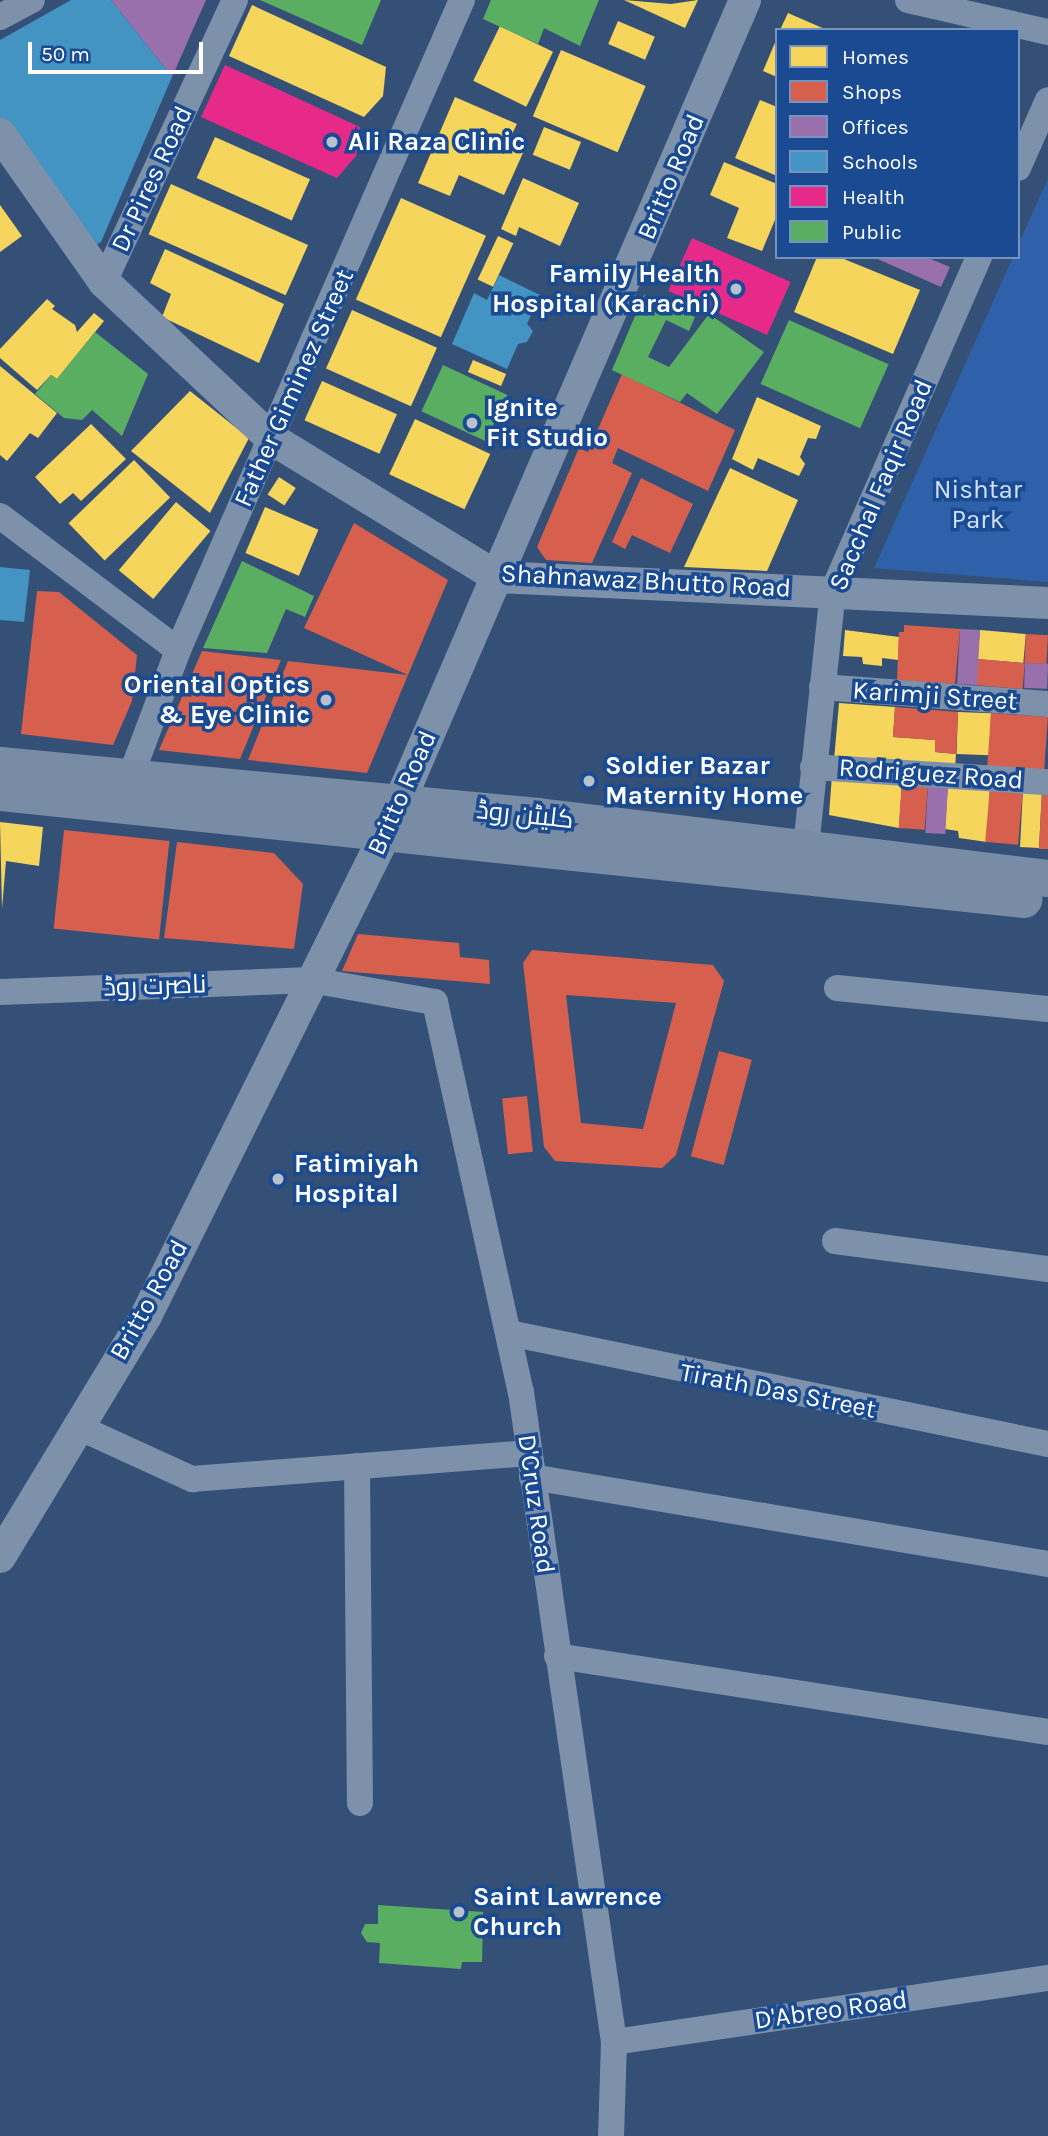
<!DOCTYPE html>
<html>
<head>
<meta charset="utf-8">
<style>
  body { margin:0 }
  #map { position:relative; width:1048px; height:2136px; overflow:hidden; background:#355077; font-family:Karla,Cairo,sans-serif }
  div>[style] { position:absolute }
  .green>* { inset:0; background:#2e61a9 }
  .homes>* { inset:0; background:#f6d55c; transform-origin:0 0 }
  .shops>* { inset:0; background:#d6604d; transform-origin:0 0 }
  .offices>* { inset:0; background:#9970ab; transform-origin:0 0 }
  .schools>* { inset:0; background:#4393c3 }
  .health>* { inset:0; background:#e7298a; transform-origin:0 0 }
  .public>* { inset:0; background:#5aae61; transform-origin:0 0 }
  .minor>* { height:26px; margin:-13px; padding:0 13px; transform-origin:13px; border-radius:13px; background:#7d91aa }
  .tertiary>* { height:32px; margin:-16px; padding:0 16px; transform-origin:16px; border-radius:16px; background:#7d91aa }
  .secondary>* { height:37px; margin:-18.5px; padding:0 18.5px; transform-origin:18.5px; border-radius:18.5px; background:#798ca6 }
  .dots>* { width:19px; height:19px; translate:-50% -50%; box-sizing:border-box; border:4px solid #1a4b92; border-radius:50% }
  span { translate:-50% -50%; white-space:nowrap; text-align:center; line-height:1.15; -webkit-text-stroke:7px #1a4b92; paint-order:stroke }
  .poi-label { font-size:26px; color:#fff; font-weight:700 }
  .left { translate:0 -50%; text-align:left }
  .right { translate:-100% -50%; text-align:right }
  .street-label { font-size:26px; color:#fff }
  .park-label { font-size:26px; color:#d0e2fb }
  .legend { position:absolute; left:775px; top:28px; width:245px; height:231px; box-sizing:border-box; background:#1a4b92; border:2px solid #7693be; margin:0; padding:9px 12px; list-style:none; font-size:21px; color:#fff }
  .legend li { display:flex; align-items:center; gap:14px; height:35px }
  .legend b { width:35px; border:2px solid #7693be }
  .scale { position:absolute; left:28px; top:42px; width:175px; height:32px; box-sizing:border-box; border:4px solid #fff; border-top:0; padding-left:9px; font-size:21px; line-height:24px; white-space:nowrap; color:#fff; -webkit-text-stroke:5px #1a4b92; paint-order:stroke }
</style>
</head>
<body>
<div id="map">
  <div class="green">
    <div style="clip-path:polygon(1048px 179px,1048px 582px,874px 568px,1013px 257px,1018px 257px,1018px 245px)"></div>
  </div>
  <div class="homes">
    <div style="clip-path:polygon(624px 0,671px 4px,698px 0,685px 28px)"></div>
    <div style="clip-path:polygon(252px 5px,386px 67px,383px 96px,364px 117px,229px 56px)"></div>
    <div style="clip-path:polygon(788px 13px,827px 30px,780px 30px)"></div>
    <div style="left:618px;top:21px;width:40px;height:25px;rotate:23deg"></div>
    <div style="left:500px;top:26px;width:59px;height:61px;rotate:26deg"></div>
    <div style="clip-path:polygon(777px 38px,777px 77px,763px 71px)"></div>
    <div style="left:561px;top:50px;width:92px;height:72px;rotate:23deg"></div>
    <div style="clip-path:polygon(455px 97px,517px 124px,511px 136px,527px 144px,504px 195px,459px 175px,450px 196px,418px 183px)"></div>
    <div style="clip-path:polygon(760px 100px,777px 107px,777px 176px,735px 158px)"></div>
    <div style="left:544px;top:127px;width:40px;height:30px;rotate:22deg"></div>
    <div style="left:215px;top:137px;width:104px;height:45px;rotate:24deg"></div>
    <div style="clip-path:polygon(724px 162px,777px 184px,777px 215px,762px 251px,727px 238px,739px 208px,710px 195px)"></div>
    <div style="clip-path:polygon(523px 178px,579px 203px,560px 246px,519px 227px,516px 236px,501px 229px)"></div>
    <div style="left:171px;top:184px;width:150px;height:55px;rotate:24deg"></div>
    <div style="left:401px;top:198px;width:93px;height:111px;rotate:24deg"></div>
    <div style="clip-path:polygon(0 205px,22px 236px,0 252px)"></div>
    <div style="left:498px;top:236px;width:17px;height:48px;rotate:25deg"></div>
    <div style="clip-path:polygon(165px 249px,284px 304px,259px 363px,162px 317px,171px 294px,150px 283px)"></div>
    <div style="clip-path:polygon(817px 257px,839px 257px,920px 290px,893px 354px,794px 312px)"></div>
    <div style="clip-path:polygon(47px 299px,55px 306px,52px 309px,75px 325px,77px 332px,94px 313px,104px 321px,57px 379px,51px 375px,37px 390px,0 358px,0 349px)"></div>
    <div style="left:352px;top:310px;width:93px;height:64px;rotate:24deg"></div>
    <div style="left:473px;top:360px;width:36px;height:13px;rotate:23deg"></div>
    <div style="clip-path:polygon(0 366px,57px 413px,38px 438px,30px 433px,7px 461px,0 455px)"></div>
    <div style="left:322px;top:381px;width:82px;height:43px;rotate:24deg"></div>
    <div style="clip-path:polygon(190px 391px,249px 438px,210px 513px,131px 451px)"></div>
    <div style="clip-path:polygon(757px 397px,821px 426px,816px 439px,808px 438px,800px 457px,805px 464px,799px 476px,758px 458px,753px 470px,732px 459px)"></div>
    <div style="left:415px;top:419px;width:83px;height:61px;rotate:25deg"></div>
    <div style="clip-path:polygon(91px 424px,126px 459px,81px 501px,73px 493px,60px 504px,35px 477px)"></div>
    <div style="left:134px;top:460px;width:52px;height:91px;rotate:46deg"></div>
    <div style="clip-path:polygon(730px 468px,798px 500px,767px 571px,684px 567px)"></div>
    <div style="left:279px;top:477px;width:20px;height:21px;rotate:33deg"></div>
    <div style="left:176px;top:502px;width:45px;height:89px;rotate:40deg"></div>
    <div style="left:265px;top:507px;width:58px;height:50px;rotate:23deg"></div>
    <div style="clip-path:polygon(845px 630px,899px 637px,898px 660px,882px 658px,882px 666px,863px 664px,862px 657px,843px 656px)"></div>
    <div style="left:980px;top:630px;width:46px;height:29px;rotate:5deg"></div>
    <div style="clip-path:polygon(839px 703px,895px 707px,893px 737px,935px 740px,935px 752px,956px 754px,955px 768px,834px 760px)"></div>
    <div style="left:958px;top:712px;width:33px;height:42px;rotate:2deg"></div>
    <div style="clip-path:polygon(832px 775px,902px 781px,899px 828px,829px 815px)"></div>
    <div style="clip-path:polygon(948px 784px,990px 787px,987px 842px,959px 838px,958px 831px,945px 829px)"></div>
    <div style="left:1023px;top:790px;width:19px;height:57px;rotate:3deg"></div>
    <div style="clip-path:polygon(0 822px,43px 827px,39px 866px,6px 861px,2px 909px)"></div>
  </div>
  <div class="shops">
    <div style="clip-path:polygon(622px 374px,735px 430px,708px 491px,618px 448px,612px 463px,632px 473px,592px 563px,546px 560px,537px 547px,579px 448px,588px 452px)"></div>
    <div style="clip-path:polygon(641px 478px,693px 504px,670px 553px,632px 535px,625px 549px,612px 542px)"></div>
    <div style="clip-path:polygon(354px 523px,448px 580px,408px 675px,304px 628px)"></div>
    <div style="clip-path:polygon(37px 591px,59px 592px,137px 655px,132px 701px,113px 745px,21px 734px)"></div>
    <div style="clip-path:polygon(904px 625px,960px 629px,955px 684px,897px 680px,899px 632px,904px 632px)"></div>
    <div style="left:1026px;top:634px;width:22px;height:29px;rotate:3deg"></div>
    <div style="clip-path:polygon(202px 651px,281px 660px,240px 759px,159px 750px)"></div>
    <div style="left:977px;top:659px;width:48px;height:26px;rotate:5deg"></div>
    <div style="clip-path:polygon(288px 661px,408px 675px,367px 773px,248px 760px)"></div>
    <div style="clip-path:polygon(895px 707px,958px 712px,956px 754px,935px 752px,935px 740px,893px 737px)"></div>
    <div style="left:991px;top:713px;width:57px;height:58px;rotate:4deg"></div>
    <div style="left:902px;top:781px;width:26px;height:47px;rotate:4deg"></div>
    <div style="left:990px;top:787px;width:33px;height:55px;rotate:5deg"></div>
    <div style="clip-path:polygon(1042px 791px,1048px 792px,1048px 849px,1039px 849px)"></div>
    <div style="left:64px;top:830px;width:106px;height:99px;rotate:6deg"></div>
    <div style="clip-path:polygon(177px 842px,274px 853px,303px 884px,294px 949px,164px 938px)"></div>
    <div style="clip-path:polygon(358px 934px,459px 943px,460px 957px,489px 960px,490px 984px,342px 971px)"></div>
    <div style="clip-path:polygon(evenodd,532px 950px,713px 965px,724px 981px,676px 1155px,662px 1168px,555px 1161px,544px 1147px,523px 963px,532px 950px,566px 995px,676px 1003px,643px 1129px,581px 1123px,566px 995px)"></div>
    <div style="left:719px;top:1051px;width:34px;height:109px;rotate:15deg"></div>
    <div style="left:527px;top:1096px;width:56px;height:25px;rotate:84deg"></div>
  </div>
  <div class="offices">
    <div style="clip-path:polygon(111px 0,206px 0,172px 77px)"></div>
    <div style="clip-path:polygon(873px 257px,926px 257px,950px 267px,941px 287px)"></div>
    <div style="left:960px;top:629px;width:20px;height:55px;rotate:3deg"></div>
    <div style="left:1025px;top:663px;width:23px;height:25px;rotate:2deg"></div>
    <div style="left:928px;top:783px;width:20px;height:50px;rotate:3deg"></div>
  </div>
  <div class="schools">
    <div style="clip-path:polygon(71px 0,111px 0,172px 77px,101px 242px,92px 247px,0 119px,0 40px)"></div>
    <div style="clip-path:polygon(499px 275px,540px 295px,527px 324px,533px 331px,527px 342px,518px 344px,507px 369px,452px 344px,474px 293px,487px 300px)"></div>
    <div style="clip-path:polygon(0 567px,30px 570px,24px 622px,0 620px)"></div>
  </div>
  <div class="health">
    <div style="clip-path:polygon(225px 65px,360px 127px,356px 156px,337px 178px,201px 117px)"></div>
    <div style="left:692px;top:238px;width:108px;height:58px;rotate:24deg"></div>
  </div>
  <div class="public">
    <div style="clip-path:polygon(260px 0,381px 0,362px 45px)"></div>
    <div style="clip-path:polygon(491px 0,599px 0,580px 46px,544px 28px,538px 44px,483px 19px)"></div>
    <div style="clip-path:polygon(644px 295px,695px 317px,689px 331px,666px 320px,648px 357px,669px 367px,709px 314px,764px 352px,717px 414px,687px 393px,680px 402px,612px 370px)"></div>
    <div style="left:789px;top:320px;width:109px;height:70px;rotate:24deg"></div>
    <div style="clip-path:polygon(95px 332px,148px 374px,122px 436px,92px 410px,82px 420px,64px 418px,35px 394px,51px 375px,57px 379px)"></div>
    <div style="left:443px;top:365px;width:71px;height:51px;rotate:25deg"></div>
    <div style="clip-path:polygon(242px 561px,314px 596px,305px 617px,286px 609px,267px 653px,203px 648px)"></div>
    <div style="clip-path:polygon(378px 1905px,483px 1912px,482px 1962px,462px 1962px,461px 1969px,379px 1963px,380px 1943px,367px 1942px,361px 1933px,365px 1924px,378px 1924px)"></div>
  </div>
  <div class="minor">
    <div style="left:908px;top:0;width:144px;rotate:12.9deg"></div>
    <div style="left:0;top:17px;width:36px;rotate:-28deg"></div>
    <div style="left:1018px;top:168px;width:74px;rotate:-66.2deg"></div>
    <div style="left:104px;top:282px;width:311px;rotate:-65.1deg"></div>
    <div style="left:0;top:516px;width:223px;rotate:37deg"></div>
    <div style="left:822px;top:687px;width:227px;rotate:4.3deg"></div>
    <div style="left:813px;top:767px;width:235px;rotate:3.7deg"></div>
    <div style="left:130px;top:778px;width:137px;rotate:-69.4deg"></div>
    <div style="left:178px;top:650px;width:709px;rotate:-66.4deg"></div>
    <div style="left:806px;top:847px;width:257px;rotate:-84deg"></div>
    <div style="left:833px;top:591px;width:365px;rotate:-66.4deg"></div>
    <div style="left:837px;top:988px;width:212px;rotate:5.7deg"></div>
    <div style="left:0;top:992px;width:311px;rotate:-2.2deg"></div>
    <div style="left:311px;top:980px;width:126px;rotate:10.1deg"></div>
    <div style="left:435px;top:1002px;width:399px;rotate:77.6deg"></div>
    <div style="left:521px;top:1392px;width:657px;rotate:81.86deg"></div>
    <div style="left:614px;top:2042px;width:94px;rotate:91.8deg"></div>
    <div style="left:835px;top:1241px;width:215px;rotate:7.5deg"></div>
    <div style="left:509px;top:1333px;width:550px;rotate:11.64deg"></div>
    <div style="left:76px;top:1426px;width:128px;rotate:24.6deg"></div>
    <div style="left:192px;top:1479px;width:338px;rotate:-4.4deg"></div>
    <div style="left:357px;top:1466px;width:337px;rotate:89.5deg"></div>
    <div style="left:532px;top:1477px;width:523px;rotate:9.57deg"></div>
    <div style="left:557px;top:1656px;width:497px;rotate:8.8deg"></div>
    <div style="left:614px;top:2042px;width:439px;rotate:-8.4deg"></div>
  </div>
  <div class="tertiary">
    <div style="left:0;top:134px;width:181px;rotate:54.9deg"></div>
    <div style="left:104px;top:282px;width:230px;rotate:43.1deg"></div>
    <div style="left:272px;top:439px;width:264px;rotate:31.5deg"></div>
    <div style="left:497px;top:577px;width:552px;rotate:2.7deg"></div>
    <div style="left:0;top:1557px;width:282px;rotate:-58.8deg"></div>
    <div style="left:146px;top:1316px;width:542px;rotate:-63.58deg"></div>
    <div style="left:387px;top:831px;width:905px;rotate:-66.69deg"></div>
  </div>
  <div class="secondary">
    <div style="left:0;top:765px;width:540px;rotate:5.42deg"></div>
    <div style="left:538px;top:816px;width:514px;rotate:6.93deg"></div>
    <div style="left:0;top:792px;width:1029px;rotate:5.97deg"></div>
  </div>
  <div class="dots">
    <div style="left:332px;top:142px;background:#b8c2cf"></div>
    <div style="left:736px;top:289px;background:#b8c2cf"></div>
    <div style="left:472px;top:423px;background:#b8c2cf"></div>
    <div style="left:326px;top:700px;background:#b8c2cf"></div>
    <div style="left:589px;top:781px;background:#b8c2cf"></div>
    <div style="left:278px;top:1179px;background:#b8c2cf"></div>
    <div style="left:459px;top:1912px;background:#b8c2cf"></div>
  </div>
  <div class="poi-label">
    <span class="left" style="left:348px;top:142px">Ali Raza Clinic</span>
    <span class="right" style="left:720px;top:289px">Family Health<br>Hospital (Karachi)</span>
    <span class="left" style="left:486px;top:423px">Ignite<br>Fit Studio</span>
    <span class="right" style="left:310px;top:700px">Oriental Optics<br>&amp; Eye Clinic</span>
    <span class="left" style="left:605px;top:781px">Soldier Bazar<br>Maternity Home</span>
    <span class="left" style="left:294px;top:1179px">Fatimiyah<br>Hospital</span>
    <span class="left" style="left:473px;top:1912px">Saint Lawrence<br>Church</span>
  </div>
  <div class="street-label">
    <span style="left:671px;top:177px;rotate:-67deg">Britto Road</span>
    <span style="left:152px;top:179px;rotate:-65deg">Dr Pires Road</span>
    <span style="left:294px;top:388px;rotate:-66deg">Father Giminez Street</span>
    <span style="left:881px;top:485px;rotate:-67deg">Sacchal Faqir Road</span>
    <span style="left:646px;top:581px;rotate:3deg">Shahnawaz Bhutto Road</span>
    <span style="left:935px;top:696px;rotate:4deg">Karimji Street</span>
    <span style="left:931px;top:774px;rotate:4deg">Rodriguez Road</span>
    <span style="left:402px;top:793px;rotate:-66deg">Britto Road</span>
    <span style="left:525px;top:815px;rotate:6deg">کلیٹن روڈ</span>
    <span style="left:155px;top:986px;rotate:-2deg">ناصرت روڈ</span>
    <span style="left:149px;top:1300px;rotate:-61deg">Britto Road</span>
    <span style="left:778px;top:1391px;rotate:11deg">Tirath Das Street</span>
    <span style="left:536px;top:1504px;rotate:82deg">D'Cruz Road</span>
    <span style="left:831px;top:2010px;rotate:-8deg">D'Abreo Road</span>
  </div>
  <div class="park-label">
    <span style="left:978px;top:505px">Nishtar<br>Park</span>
  </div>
  <ul class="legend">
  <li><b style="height:19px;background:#f6d55c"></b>Homes</li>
  <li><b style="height:19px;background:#d6604d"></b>Shops</li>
  <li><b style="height:19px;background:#9970ab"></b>Offices</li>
  <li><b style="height:19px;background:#4393c3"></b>Schools</li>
  <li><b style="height:19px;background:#e7298a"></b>Health</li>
  <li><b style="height:19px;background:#5aae61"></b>Public</li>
  </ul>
  <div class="scale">50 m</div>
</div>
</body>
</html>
